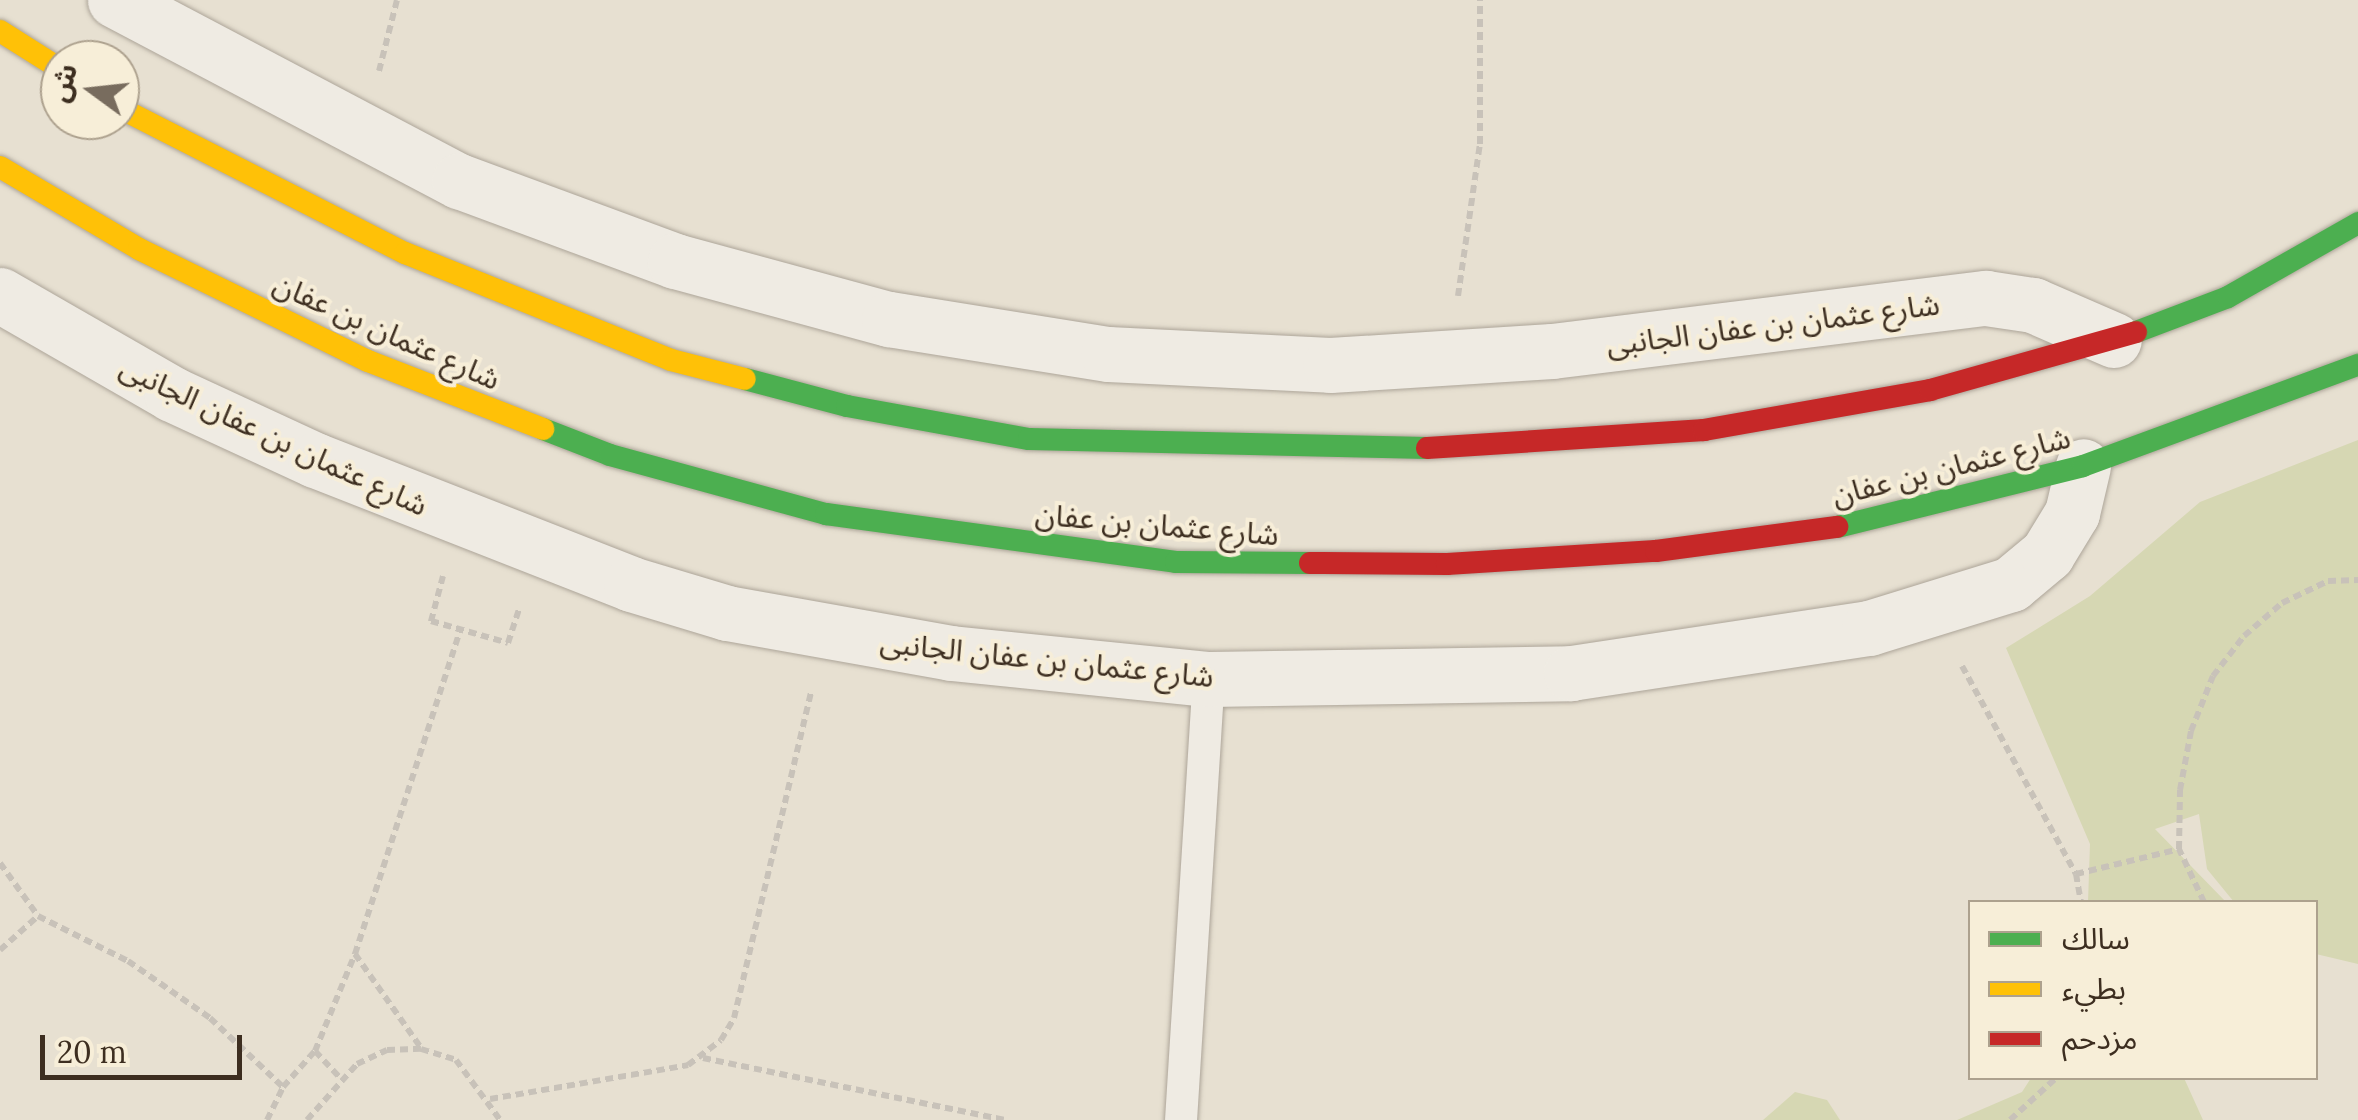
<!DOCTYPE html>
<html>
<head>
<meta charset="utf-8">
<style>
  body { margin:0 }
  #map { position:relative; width:2358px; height:1120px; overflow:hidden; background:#e7e0d1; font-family:Lora,"Noto Sans Arabic",serif }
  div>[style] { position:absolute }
  .green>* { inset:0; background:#d6d7b3 }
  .path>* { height:6px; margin-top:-3px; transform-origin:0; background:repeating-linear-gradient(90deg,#c8c2b9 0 8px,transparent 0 13px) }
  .roads { filter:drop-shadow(0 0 2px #ada599) drop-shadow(0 0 2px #ada599) }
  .lane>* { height:32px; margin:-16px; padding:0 16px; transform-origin:16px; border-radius:16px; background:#efebe3 }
  .street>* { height:55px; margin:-27.5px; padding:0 27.5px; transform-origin:27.5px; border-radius:27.5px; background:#efebe3 }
  .fast>* { height:22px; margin:-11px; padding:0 11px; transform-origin:11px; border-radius:11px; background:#4caf50 }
  .slow>* { height:22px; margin:-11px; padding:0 11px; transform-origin:11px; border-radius:11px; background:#ffc107 }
  .jam>* { height:22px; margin:-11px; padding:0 11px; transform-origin:11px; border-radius:11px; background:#c62828 }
  span { translate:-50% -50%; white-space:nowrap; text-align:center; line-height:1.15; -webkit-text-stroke:8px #f7eed8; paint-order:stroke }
  .street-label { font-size:30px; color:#3d2e20 }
  .legend { position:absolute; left:1968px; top:900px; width:350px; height:180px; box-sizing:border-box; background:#f7eed8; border:2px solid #ada18e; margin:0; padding:12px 18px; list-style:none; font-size:30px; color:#3d2e20 }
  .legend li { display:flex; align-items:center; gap:20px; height:50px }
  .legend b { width:50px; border:2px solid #ada18e }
  .north { position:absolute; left:40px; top:40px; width:100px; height:100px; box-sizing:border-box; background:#f7eed8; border:2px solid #ada18e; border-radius:50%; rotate:285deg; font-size:28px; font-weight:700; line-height:40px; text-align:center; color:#3d2e20 }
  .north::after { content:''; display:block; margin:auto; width:35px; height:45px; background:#786c5e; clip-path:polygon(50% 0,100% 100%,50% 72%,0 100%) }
  .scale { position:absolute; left:40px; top:1035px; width:202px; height:45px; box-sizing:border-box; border:5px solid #3d2e20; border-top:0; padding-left:12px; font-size:30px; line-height:35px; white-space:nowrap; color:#3d2e20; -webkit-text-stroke:8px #f7eed8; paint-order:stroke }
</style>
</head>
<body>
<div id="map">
  <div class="green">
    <div style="clip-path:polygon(2358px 440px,2358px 964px,2316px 954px,2316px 902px,2234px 902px,2207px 869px,2199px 814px,2155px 829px,2226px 902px,2088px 902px,2090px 844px,2006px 648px,2090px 596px,2200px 502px)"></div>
    <div style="clip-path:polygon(2031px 1078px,2184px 1078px,2203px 1120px,1957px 1120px,2022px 1092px)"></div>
    <div style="clip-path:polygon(1795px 1092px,1827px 1100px,1840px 1120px,1763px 1120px)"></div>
  </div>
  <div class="path">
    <div style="left:379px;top:71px;width:73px;rotate:-75.8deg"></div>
    <div style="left:1458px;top:296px;width:154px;rotate:-81.8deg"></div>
    <div style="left:1480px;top:144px;width:144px;rotate:-90deg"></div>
    <div style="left:443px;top:576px;width:47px;rotate:104.9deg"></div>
    <div style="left:431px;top:621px;width:80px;rotate:15.9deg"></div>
    <div style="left:508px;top:643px;width:38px;rotate:-72deg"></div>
    <div style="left:1962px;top:666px;width:237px;rotate:61.3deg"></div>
    <div style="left:2076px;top:874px;width:28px;rotate:80deg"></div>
    <div style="left:0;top:863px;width:65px;rotate:54.4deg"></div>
    <div style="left:38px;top:916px;width:101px;rotate:26.6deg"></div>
    <div style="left:128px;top:961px;width:100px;rotate:34.8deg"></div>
    <div style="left:210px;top:1018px;width:100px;rotate:43.4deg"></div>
    <div style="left:2076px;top:874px;width:106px;rotate:-13.6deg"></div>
    <div style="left:2204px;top:902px;width:59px;rotate:-115.3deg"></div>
    <div style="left:2179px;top:849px;width:59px;rotate:-89deg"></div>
    <div style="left:2180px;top:790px;width:60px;rotate:-79.4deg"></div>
    <div style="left:2191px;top:731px;width:59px;rotate:-68.2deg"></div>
    <div style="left:2213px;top:676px;width:51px;rotate:-52.2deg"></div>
    <div style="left:2244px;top:636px;width:50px;rotate:-41deg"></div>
    <div style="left:2282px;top:603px;width:51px;rotate:-25.6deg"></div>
    <div style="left:2328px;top:581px;width:30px;rotate:-2deg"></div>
    <div style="left:0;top:950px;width:51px;rotate:-41.8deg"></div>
    <div style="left:355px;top:954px;width:115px;rotate:54.9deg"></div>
    <div style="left:315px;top:1051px;width:38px;rotate:47deg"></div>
    <div style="left:703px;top:1058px;width:307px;rotate:11.6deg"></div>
    <div style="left:490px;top:1099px;width:201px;rotate:-9.7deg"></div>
    <div style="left:688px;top:1065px;width:41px;rotate:-37.1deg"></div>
    <div style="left:721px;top:1040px;width:26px;rotate:-59deg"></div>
    <div style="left:734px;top:1018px;width:335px;rotate:-76.7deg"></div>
    <div style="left:267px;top:1120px;width:37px;rotate:-64deg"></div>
    <div style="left:283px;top:1087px;width:48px;rotate:-48.4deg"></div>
    <div style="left:315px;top:1051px;width:105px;rotate:-67.6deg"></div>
    <div style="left:355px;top:954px;width:341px;rotate:-72deg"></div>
    <div style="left:307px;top:1120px;width:75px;rotate:-48.2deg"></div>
    <div style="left:357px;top:1064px;width:33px;rotate:-25deg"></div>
    <div style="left:387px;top:1050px;width:34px;rotate:-2deg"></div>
    <div style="left:421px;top:1049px;width:37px;rotate:17deg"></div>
    <div style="left:456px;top:1060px;width:74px;rotate:53.7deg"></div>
    <div style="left:2010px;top:1120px;width:62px;rotate:-42.4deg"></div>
  </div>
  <div class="roads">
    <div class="lane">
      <div style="left:1181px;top:1120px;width:442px;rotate:-86.4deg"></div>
    </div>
    <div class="street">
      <div style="left:115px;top:0;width:389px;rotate:27.8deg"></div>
      <div style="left:459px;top:181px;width:230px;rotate:20.3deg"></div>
      <div style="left:675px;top:261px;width:222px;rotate:15.2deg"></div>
      <div style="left:889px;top:319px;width:222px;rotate:9.1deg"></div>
      <div style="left:1108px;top:354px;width:222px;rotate:2.8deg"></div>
      <div style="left:1330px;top:365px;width:222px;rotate:-3.6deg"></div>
      <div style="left:1552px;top:351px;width:437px;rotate:-7deg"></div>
      <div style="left:1986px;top:298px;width:48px;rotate:8.5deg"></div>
      <div style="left:2033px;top:305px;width:88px;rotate:23.4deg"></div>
      <div style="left:0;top:295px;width:198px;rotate:29.9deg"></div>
      <div style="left:172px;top:394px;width:157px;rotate:24.8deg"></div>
      <div style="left:315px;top:460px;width:339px;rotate:21.4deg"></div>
      <div style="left:631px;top:584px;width:100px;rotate:16.8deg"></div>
      <div style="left:727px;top:613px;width:228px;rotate:10.1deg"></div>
      <div style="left:951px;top:653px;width:259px;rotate:5.8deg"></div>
      <div style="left:1209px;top:679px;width:362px;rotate:-0.9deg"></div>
      <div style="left:1571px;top:673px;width:301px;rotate:-8.6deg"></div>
      <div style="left:1869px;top:628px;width:149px;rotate:-17.2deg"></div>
      <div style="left:2011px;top:584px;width:47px;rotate:-39.8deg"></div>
      <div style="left:2047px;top:554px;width:48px;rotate:-58.6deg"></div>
      <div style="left:2072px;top:513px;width:48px;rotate:-76.8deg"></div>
    </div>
    <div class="fast">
      <div style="left:2136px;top:332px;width:98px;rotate:-20.8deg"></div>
      <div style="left:2228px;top:297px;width:150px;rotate:-29.6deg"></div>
      <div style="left:745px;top:379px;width:106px;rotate:14.8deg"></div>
      <div style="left:847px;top:406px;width:185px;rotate:10.3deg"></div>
      <div style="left:1029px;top:439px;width:398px;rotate:1.3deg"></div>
      <div style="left:543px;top:429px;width:72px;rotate:21.2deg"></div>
      <div style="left:610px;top:455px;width:224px;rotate:15.3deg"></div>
      <div style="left:826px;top:514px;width:353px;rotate:7.8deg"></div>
      <div style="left:1176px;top:562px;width:134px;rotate:0.4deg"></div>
      <div style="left:1837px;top:527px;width:253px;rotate:-13.9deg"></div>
      <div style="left:2083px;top:466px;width:293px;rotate:-20.2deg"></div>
    </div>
    <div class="slow">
      <div style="left:0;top:31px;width:71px;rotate:32.3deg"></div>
      <div style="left:120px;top:108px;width:320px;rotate:27deg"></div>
      <div style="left:405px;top:253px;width:287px;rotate:21.9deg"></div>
      <div style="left:671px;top:360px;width:76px;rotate:14.4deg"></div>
      <div style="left:0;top:167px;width:161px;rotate:30.5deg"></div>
      <div style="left:139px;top:249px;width:255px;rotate:26.1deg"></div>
      <div style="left:368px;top:361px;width:188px;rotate:21.2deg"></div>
    </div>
    <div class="jam">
      <div style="left:1427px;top:448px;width:278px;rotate:-3.7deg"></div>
      <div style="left:1704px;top:430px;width:230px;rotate:-10deg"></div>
      <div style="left:1930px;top:390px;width:214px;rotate:-15.7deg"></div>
      <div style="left:1310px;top:563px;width:137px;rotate:0.4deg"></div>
      <div style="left:1447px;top:564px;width:209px;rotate:-3.6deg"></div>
      <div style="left:1656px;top:551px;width:183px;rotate:-7.6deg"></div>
    </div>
  </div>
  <div class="street-label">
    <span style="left:1773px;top:324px;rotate:-7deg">شارع عثمان بن عفان الجانبى</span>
    <span style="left:387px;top:331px;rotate:24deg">شارع عثمان بن عفان</span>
    <span style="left:274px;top:436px;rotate:25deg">شارع عثمان بن عفان الجانبى</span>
    <span style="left:1951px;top:466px;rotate:-14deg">شارع عثمان بن عفان</span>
    <span style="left:1157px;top:524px;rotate:5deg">شارع عثمان بن عفان</span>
    <span style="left:1047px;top:659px;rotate:6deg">شارع عثمان بن عفان الجانبى</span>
  </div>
  <ul class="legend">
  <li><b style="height:12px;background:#4caf50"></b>سالك</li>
  <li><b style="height:12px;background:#ffc107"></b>بطيء</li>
  <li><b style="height:12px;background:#c62828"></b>مزدحم</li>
  </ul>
  <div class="north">ش</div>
  <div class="scale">20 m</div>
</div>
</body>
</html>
